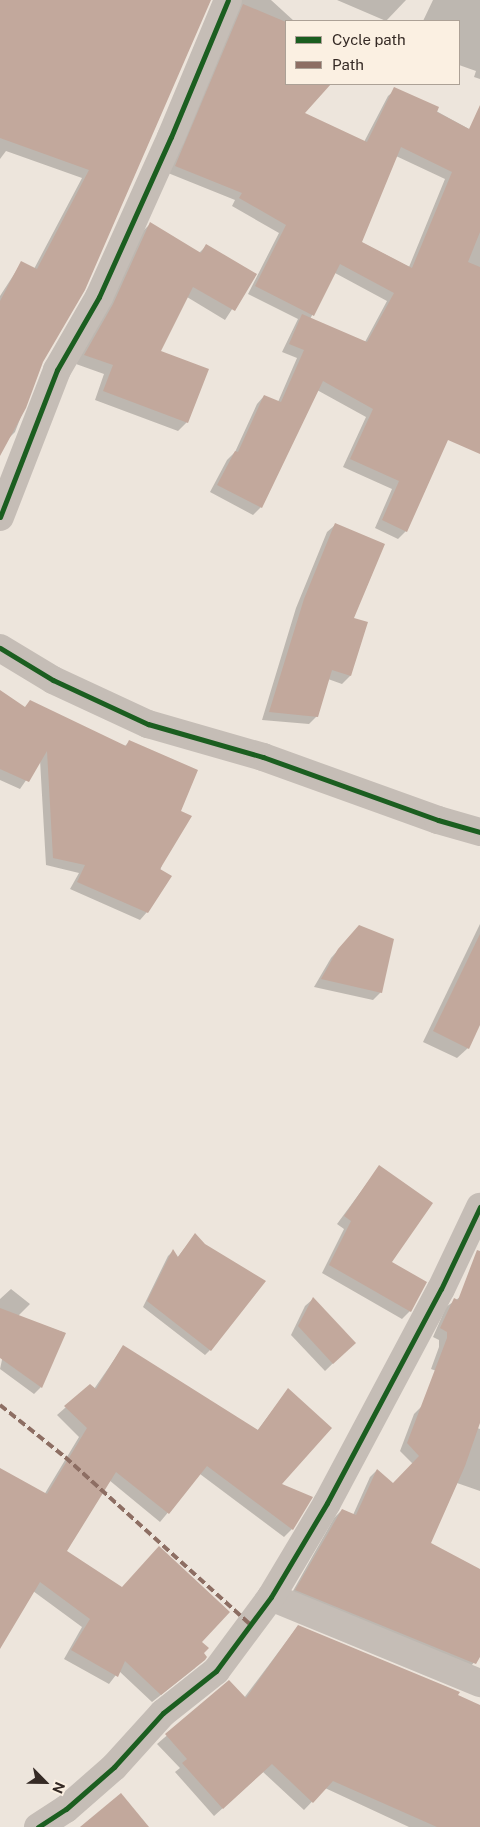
<!DOCTYPE html>
<html>
<head>
<meta charset="utf-8">
<style>
  body { margin:0 }
  #map { position:relative; width:480px; height:1827px; overflow:hidden; background:#ede5dc; font-family:"Public Sans",sans-serif }
  div>[style] { position:absolute }
  .shadow>* { inset:0; background:#0003 }
  .building>* { inset:0; background:#c2a89c }
  .minor>* { height:28px; margin:-14px; padding:0 14px; transform-origin:14px; border-radius:14px; background:#c5bdb6 }
  .quiet>* { height:4px; margin-top:-2px; transform-origin:0; background:repeating-linear-gradient(90deg,#8d6e63 0 8px,transparent 0 12px) }
  .cycleway>* { height:5px; margin:-2.5px; padding:0 2.5px; transform-origin:2.5px; border-radius:2.5px; background:#1b5e20 }
  span { translate:-50% -50%; white-space:nowrap; text-align:center; line-height:1.15; -webkit-text-stroke:4px #fbf0e2; paint-order:stroke }
  .legend { position:absolute; left:285px; top:20px; width:175px; height:65px; box-sizing:border-box; background:#fbf0e2; border:1px solid #aca196; margin:0; padding:6px 9px; list-style:none; font-size:15px; color:#352a25 }
  .legend li { display:flex; align-items:center; gap:10px; height:25px }
  .legend b { width:25px; border:1px solid #aca196 }
  .north { position:absolute; left:20px; top:1757px; width:50px; height:50px; -webkit-text-stroke:4px #fbf0e2; paint-order:stroke; rotate:113deg; font-size:14px; font-weight:700; line-height:20px; text-align:center; color:#352a25 }
  .north::after { content:''; display:block; margin:auto; width:18px; height:22px; background:#352a25; clip-path:polygon(50% 0,100% 100%,50% 72%,0 100%) }
</style>
</head>
<body>
<div id="map">
  <div class="shadow">
    <div style="clip-path:polygon(0 0,210px 0,42px 362px,15px 432px,7px 440px,0 438px,0 296px,22px 262px,34px 269px,82px 178px,6px 151px,0 159px)"></div>
    <div style="clip-path:polygon(evenodd,233px 0,271px 0,294px 21px,286px 21px,286px 84px,330px 84px,303px 113px,364px 142px,388px 96px,396px 89px,480px 135px,480px 427px,427px 403px,406px 531px,398px 539px,375px 528px,392px 489px,343px 467px,366px 417px,317px 390px,261px 507px,253px 515px,210px 492px,227px 460px,235px 452px,257px 404px,264px 396px,278px 402px,297px 358px,282px 352px,298px 319px,248px 294px,279px 233px,232px 206px,235px 200px,168px 173px,233px 0,396px 156px,445px 179px,409px 267px,361px 242px,396px 156px,233px 0,335px 273px,387px 301px,365px 342px,310px 319px,335px 273px)"></div>
    <div style="clip-path:polygon(337px 0,406px 0,386px 21px)"></div>
    <div style="clip-path:polygon(433px 0,480px 0,480px 79px,474px 77px,476px 71px,459px 65px,459px 21px,423px 21px)"></div>
    <div style="clip-path:polygon(150px 224px,199px 253px,206px 246px,255px 274px,225px 320px,187px 297px,159px 351px,187px 422px,178px 431px,95px 400px,104px 374px,76px 364px,141px 233px)"></div>
    <div style="clip-path:polygon(335px 525px,353px 618px,350px 676px,342px 684px,328px 679px,317px 716px,309px 724px,262px 720px,296px 608px,327px 532px)"></div>
    <div style="clip-path:polygon(0 692px,68px 737px,125px 746px,129px 742px,179px 811px,147px 912px,140px 920px,70px 889px,79px 873px,46px 865px,40px 760px,20px 789px,0 780px)"></div>
    <div style="clip-path:polygon(480px 924px,480px 1022px,468px 1048px,457px 1058px,423px 1042px)"></div>
    <div style="clip-path:polygon(351px 935px,381px 992px,373px 1000px,314px 987px,331px 958px)"></div>
    <div style="clip-path:polygon(379px 1167px,390px 1263px,410px 1311px,402px 1319px,322px 1273px,344px 1229px,337px 1224px)"></div>
    <div style="clip-path:polygon(195px 1235px,210px 1350px,205px 1355px,143px 1307px,168px 1256px,173px 1251px,177px 1258px)"></div>
    <div style="clip-path:polygon(11px 1289px,30px 1304px,18px 1316px,65px 1333px,41px 1387px,34px 1394px,0 1369px,3px 1355px,0 1352px,0 1299px)"></div>
    <div style="clip-path:polygon(460px 1297px,480px 1304px,480px 1386px,431px 1369px,439px 1347px,439px 1340px,433px 1337px,446px 1307px)"></div>
    <div style="clip-path:polygon(313px 1299px,354px 1343px,325px 1371px,291px 1335px,305px 1306px)"></div>
    <div style="clip-path:polygon(123px 1347px,257px 1431px,288px 1390px,280px 1484px,292px 1529px,284px 1537px,200px 1474px,160px 1522px,109px 1480px,65px 1552px,201px 1643px,202px 1653px,195px 1668px,152px 1702px,119px 1671px,109px 1684px,64px 1659px,82px 1627px,33px 1591px,0 1641px,0 1469px,44px 1495px,79px 1437px,57px 1415px,90px 1386px,94px 1389px)"></div>
    <div style="clip-path:polygon(422px 1406px,480px 1429px,480px 1491px,457px 1483px,429px 1544px,480px 1571px,480px 1655px,467px 1671px,289px 1598px,334px 1518px,342px 1510px,353px 1515px,370px 1477px,377px 1470px,393px 1485px,413px 1464px,400px 1451px,414px 1414px)"></div>
    <div style="clip-path:polygon(298px 1626px,480px 1706px,480px 1827px,409px 1827px,325px 1788px,304px 1810px,263px 1772px,214px 1816px,175px 1772px,180px 1768px,157px 1744px,229px 1682px,244px 1698px)"></div>
  </div>
  <div class="building">
    <div style="clip-path:polygon(0 0,211px 0,85px 290px,43px 362px,26px 408px,0 456px,0 301px,21px 261px,37px 269px,89px 170px,0 138px)"></div>
    <div style="clip-path:polygon(evenodd,243px 4px,286px 22px,286px 84px,331px 84px,305px 113px,367px 142px,394px 87px,439px 107px,437px 112px,469px 129px,480px 105px,480px 232px,468px 262px,480px 267px,480px 454px,448px 440px,407px 532px,382px 520px,399px 481px,350px 459px,373px 409px,323px 381px,262px 508px,217px 485px,235px 451px,238px 452px,264px 395px,281px 402px,304px 350px,289px 344px,302px 314px,367px 342px,394px 293px,340px 264px,314px 316px,255px 286px,286px 225px,239px 198px,242px 193px,175px 166px,243px 4px,401px 147px,452px 172px,412px 268px,362px 242px,401px 147px)"></div>
    <div style="clip-path:polygon(150px 222px,201px 253px,206px 244px,257px 274px,235px 311px,193px 287px,161px 351px,209px 369px,188px 423px,103px 391px,113px 365px,84px 355px,113px 304px)"></div>
    <div style="clip-path:polygon(335px 523px,385px 544px,354px 618px,368px 622px,351px 676px,332px 670px,318px 717px,269px 712px,304px 599px)"></div>
    <div style="clip-path:polygon(0 690px,25px 707px,30px 700px,126px 746px,129px 740px,198px 770px,181px 811px,192px 816px,160px 869px,172px 876px,148px 913px,77px 882px,85px 865px,53px 858px,47px 751px,29px 782px,0 769px)"></div>
    <div style="clip-path:polygon(359px 925px,394px 939px,382px 993px,321px 979px,338px 949px)"></div>
    <div style="clip-path:polygon(480px 934px,480px 1025px,469px 1049px,433px 1031px)"></div>
    <div style="clip-path:polygon(379px 1165px,433px 1203px,392px 1262px,427px 1282px,411px 1312px,329px 1265px,351px 1221px,344px 1216px)"></div>
    <div style="clip-path:polygon(195px 1233px,205px 1244px,266px 1281px,211px 1351px,147px 1301px,173px 1249px,178px 1257px)"></div>
    <div style="clip-path:polygon(477px 1250px,480px 1251px,480px 1423px,465px 1466px,431px 1543px,480px 1569px,480px 1657px,476px 1664px,295px 1590px,342px 1509px,356px 1515px,377px 1469px,393px 1483px,419px 1456px,407px 1443px,447px 1338px,447px 1332px,440px 1328px,454px 1298px,458px 1300px)"></div>
    <div style="clip-path:polygon(313px 1297px,356px 1343px,333px 1364px,298px 1326px)"></div>
    <div style="clip-path:polygon(0 1308px,66px 1333px,42px 1388px,0 1358px)"></div>
    <div style="clip-path:polygon(123px 1345px,258px 1430px,288px 1388px,332px 1428px,282px 1484px,313px 1497px,293px 1530px,207px 1466px,169px 1514px,116px 1472px,67px 1551px,122px 1587px,159px 1546px,230px 1612px,202px 1642px,209px 1648px,204px 1653px,207px 1657px,205px 1660px,161px 1695px,125px 1661px,118px 1677px,71px 1650px,90px 1619px,40px 1582px,0 1649px,0 1468px,47px 1494px,87px 1428px,64px 1406px,90px 1384px,96px 1389px)"></div>
    <div style="clip-path:polygon(298px 1625px,460px 1692px,458px 1695px,480px 1705px,480px 1827px,437px 1827px,333px 1781px,313px 1803px,272px 1764px,223px 1809px,182px 1763px,187px 1759px,165px 1734px,229px 1680px,246px 1698px)"></div>
    <div style="clip-path:polygon(121px 1793px,149px 1827px,80px 1827px)"></div>
  </div>
  <div class="minor">
    <div style="left:0;top:517px;width:158px;rotate:-68.8deg"></div>
    <div style="left:57px;top:370px;width:84px;rotate:-60.1deg"></div>
    <div style="left:99px;top:297px;width:175px;rotate:-65.8deg"></div>
    <div style="left:171px;top:137px;width:148px;rotate:-67.4deg"></div>
    <div style="left:0;top:648px;width:62px;rotate:31.1deg"></div>
    <div style="left:53px;top:680px;width:105px;rotate:24.9deg"></div>
    <div style="left:148px;top:724px;width:120px;rotate:16deg"></div>
    <div style="left:263px;top:757px;width:186px;rotate:19.8deg"></div>
    <div style="left:438px;top:820px;width:44px;rotate:15.9deg"></div>
    <div style="left:271px;top:1597px;width:226px;rotate:22.4deg"></div>
    <div style="left:38px;top:1827px;width:33px;rotate:-33deg"></div>
    <div style="left:66px;top:1809px;width:64px;rotate:-41.2deg"></div>
    <div style="left:114px;top:1767px;width:73px;rotate:-47.8deg"></div>
    <div style="left:163px;top:1713px;width:68px;rotate:-38.4deg"></div>
    <div style="left:216px;top:1671px;width:92px;rotate:-53.4deg"></div>
    <div style="left:271px;top:1597px;width:109px;rotate:-59.2deg"></div>
    <div style="left:327px;top:1503px;width:242px;rotate:-62deg"></div>
    <div style="left:441px;top:1289px;width:91px;rotate:-64.6deg"></div>
  </div>
  <div class="quiet">
    <div style="left:0;top:1405px;width:83px;rotate:38.7deg"></div>
    <div style="left:65px;top:1457px;width:249px;rotate:42.1deg"></div>
  </div>
  <div class="cycleway">
    <div style="left:0;top:517px;width:158px;rotate:-68.8deg"></div>
    <div style="left:57px;top:370px;width:84px;rotate:-60.1deg"></div>
    <div style="left:99px;top:297px;width:175px;rotate:-65.8deg"></div>
    <div style="left:171px;top:137px;width:148px;rotate:-67.4deg"></div>
    <div style="left:0;top:648px;width:62px;rotate:31.1deg"></div>
    <div style="left:53px;top:680px;width:105px;rotate:24.9deg"></div>
    <div style="left:148px;top:724px;width:120px;rotate:16deg"></div>
    <div style="left:263px;top:757px;width:186px;rotate:19.8deg"></div>
    <div style="left:438px;top:820px;width:44px;rotate:15.9deg"></div>
    <div style="left:38px;top:1827px;width:33px;rotate:-33deg"></div>
    <div style="left:66px;top:1809px;width:64px;rotate:-41.2deg"></div>
    <div style="left:114px;top:1767px;width:73px;rotate:-47.8deg"></div>
    <div style="left:163px;top:1713px;width:68px;rotate:-38.4deg"></div>
    <div style="left:216px;top:1671px;width:92px;rotate:-53.4deg"></div>
    <div style="left:271px;top:1597px;width:109px;rotate:-59.2deg"></div>
    <div style="left:327px;top:1503px;width:242px;rotate:-62deg"></div>
    <div style="left:441px;top:1289px;width:91px;rotate:-64.6deg"></div>
  </div>
  <ul class="legend">
  <li><b style="height:6px;background:#1b5e20"></b>Cycle path</li>
  <li><b style="height:6px;background:#8d6e63"></b>Path</li>
  </ul>
  <div class="north">N</div>
</div>
</body>
</html>
